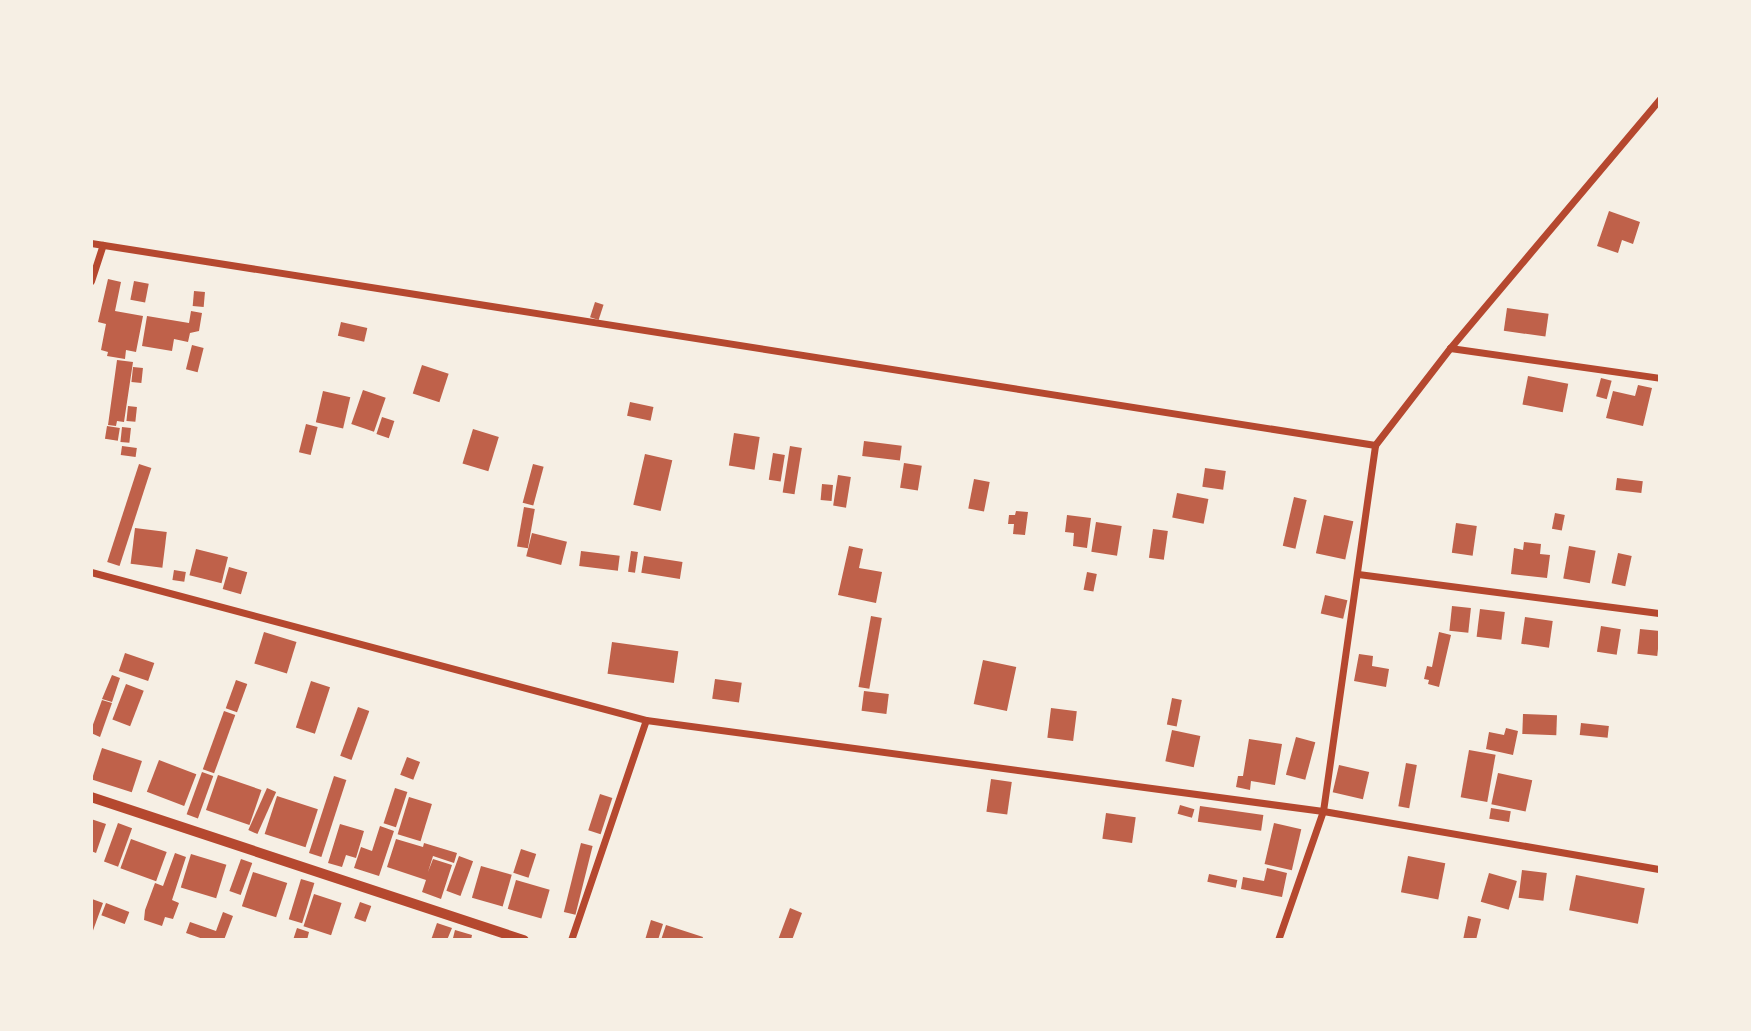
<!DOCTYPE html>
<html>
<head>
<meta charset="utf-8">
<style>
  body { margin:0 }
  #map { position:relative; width:1751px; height:1031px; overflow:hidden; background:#f6efe4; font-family:Commissioner,sans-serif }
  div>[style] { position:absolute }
  .building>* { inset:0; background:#bf614a; transform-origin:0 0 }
  .minor>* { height:7px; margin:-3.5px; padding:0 3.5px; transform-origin:3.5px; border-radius:3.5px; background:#b5482f }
  .tertiary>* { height:10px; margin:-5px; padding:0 5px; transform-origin:5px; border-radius:5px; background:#b5482f }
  span { translate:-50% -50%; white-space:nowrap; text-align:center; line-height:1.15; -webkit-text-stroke:7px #f6efe4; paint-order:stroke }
  .frame { position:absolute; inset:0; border:93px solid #f6efe4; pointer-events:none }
</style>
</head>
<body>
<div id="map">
  <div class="building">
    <div style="clip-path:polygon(1609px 211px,1640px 222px,1633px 244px,1622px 240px,1618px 253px,1597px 246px)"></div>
    <div style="clip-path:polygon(108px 279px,121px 282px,115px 311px,143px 316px,136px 352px,126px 350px,125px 359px,107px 356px,108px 352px,101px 350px,106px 324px,98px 322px)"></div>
    <div style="left:134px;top:281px;width:15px;height:19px;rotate:11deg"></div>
    <div style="left:194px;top:291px;width:11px;height:15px;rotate:5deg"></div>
    <div style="left:595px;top:302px;width:9px;height:16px;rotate:18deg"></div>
    <div style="left:1507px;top:308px;width:42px;height:23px;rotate:8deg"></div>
    <div style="clip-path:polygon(191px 311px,202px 313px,199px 331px,190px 333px,188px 342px,174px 339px,172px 351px,142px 346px,147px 316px,189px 323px)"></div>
    <div style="left:341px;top:322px;width:27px;height:14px;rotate:13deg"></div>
    <div style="left:192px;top:345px;width:12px;height:25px;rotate:14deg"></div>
    <div style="clip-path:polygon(117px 360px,133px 362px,124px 422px,117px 421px,116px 426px,108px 425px)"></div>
    <div style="left:422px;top:365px;width:28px;height:30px;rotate:18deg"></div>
    <div style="left:133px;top:367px;width:10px;height:15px;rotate:6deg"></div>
    <div style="left:1528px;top:376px;width:41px;height:29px;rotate:11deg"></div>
    <div style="left:1601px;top:378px;width:11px;height:19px;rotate:15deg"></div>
    <div style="clip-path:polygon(1638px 385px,1652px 388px,1643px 426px,1606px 418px,1613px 391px,1635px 396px)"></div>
    <div style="left:363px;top:390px;width:24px;height:36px;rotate:19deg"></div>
    <div style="left:323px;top:391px;width:28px;height:32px;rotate:13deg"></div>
    <div style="left:630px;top:402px;width:24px;height:14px;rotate:12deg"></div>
    <div style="left:128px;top:406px;width:9px;height:15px;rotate:6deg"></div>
    <div style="left:382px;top:417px;width:13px;height:18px;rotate:18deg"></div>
    <div style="left:306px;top:424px;width:12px;height:29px;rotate:14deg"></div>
    <div style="left:107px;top:426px;width:13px;height:13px;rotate:9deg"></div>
    <div style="left:122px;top:427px;width:9px;height:15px;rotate:6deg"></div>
    <div style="left:473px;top:429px;width:27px;height:36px;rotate:17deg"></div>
    <div style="left:734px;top:433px;width:26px;height:33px;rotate:9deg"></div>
    <div style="left:864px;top:441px;width:38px;height:15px;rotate:7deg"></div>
    <div style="left:122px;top:446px;width:15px;height:9px;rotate:8deg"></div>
    <div style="left:790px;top:446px;width:12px;height:47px;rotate:9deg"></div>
    <div style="left:773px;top:453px;width:12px;height:27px;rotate:9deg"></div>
    <div style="left:645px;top:454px;width:28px;height:52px;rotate:13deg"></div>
    <div style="left:904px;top:463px;width:18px;height:25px;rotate:9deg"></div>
    <div style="left:139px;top:464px;width:13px;height:103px;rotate:18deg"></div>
    <div style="left:533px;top:464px;width:11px;height:40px;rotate:15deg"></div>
    <div style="left:1205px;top:468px;width:21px;height:19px;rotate:8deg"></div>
    <div style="left:838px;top:475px;width:13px;height:31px;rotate:9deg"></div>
    <div style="left:1617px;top:478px;width:26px;height:12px;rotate:7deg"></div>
    <div style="left:974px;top:479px;width:16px;height:30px;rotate:11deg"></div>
    <div style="left:822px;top:484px;width:11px;height:16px;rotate:5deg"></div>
    <div style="left:1177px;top:493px;width:32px;height:25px;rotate:11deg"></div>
    <div style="left:1294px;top:497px;width:13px;height:50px;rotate:13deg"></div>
    <div style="left:524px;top:507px;width:11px;height:40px;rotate:10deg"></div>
    <div style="clip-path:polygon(1016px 511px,1028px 512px,1025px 535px,1013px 534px,1014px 524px,1008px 524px,1009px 515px,1015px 515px)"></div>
    <div style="left:1555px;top:513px;width:10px;height:16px;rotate:11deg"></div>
    <div style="clip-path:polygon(1067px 515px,1091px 518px,1087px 548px,1073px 546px,1074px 533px,1065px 532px)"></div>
    <div style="left:1324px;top:515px;width:30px;height:39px;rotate:12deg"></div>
    <div style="left:1096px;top:522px;width:26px;height:30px;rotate:9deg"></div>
    <div style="left:1456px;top:523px;width:21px;height:30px;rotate:8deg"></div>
    <div style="left:135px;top:528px;width:32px;height:36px;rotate:7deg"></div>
    <div style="left:1153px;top:529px;width:15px;height:29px;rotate:8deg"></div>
    <div style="left:532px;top:533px;width:36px;height:24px;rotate:14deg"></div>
    <div style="clip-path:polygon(1524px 542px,1541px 544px,1540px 554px,1550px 555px,1547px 578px,1511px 574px,1514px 548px,1523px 550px)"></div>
    <div style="clip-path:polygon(849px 546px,863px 549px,859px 568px,882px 572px,876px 603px,838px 595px)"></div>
    <div style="left:1569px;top:546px;width:27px;height:33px;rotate:10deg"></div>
    <div style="left:196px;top:549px;width:33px;height:27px;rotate:14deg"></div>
    <div style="left:581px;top:551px;width:39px;height:15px;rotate:7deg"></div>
    <div style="left:631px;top:551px;width:7px;height:21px;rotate:8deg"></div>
    <div style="left:1618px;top:553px;width:14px;height:31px;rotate:12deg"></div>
    <div style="left:644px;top:556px;width:39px;height:17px;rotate:9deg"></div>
    <div style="left:229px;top:567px;width:19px;height:23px;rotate:16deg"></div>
    <div style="left:174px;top:570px;width:12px;height:10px;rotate:9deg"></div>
    <div style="left:1087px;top:572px;width:10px;height:18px;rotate:11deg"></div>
    <div style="left:1325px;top:595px;width:23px;height:19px;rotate:13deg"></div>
    <div style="left:1452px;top:606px;width:19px;height:25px;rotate:6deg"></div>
    <div style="left:1480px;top:609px;width:25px;height:28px;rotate:7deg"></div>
    <div style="left:871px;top:616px;width:11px;height:72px;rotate:10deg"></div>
    <div style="left:1525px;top:617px;width:28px;height:27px;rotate:8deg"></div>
    <div style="left:1601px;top:626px;width:20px;height:26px;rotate:9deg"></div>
    <div style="left:1640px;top:629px;width:20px;height:25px;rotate:6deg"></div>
    <div style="left:264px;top:632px;width:34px;height:33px;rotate:17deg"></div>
    <div style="clip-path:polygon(1439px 632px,1451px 635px,1439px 687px,1428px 684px,1429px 680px,1424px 679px,1427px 666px,1432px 667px)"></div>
    <div style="left:612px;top:642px;width:67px;height:32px;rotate:8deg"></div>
    <div style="left:125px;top:653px;width:31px;height:19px;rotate:19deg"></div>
    <div style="clip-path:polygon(1359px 654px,1373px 656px,1372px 666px,1389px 669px,1386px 687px,1354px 681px)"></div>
    <div style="left:983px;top:660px;width:34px;height:45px;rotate:12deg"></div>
    <div style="clip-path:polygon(112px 675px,120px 678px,112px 702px,102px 699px)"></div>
    <div style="left:715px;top:679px;width:27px;height:20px;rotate:8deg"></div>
    <div style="left:236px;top:680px;width:12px;height:30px;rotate:20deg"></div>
    <div style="left:311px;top:681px;width:20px;height:49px;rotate:18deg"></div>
    <div style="left:126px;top:684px;width:19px;height:38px;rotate:21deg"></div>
    <div style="left:864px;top:691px;width:25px;height:20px;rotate:7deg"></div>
    <div style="left:1172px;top:698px;width:10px;height:27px;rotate:11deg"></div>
    <div style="clip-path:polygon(102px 700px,112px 703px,100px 737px,91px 733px,91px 730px)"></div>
    <div style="left:358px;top:707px;width:12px;height:52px;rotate:20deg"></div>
    <div style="left:1051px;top:708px;width:26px;height:30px;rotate:7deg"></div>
    <div style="left:224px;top:711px;width:12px;height:62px;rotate:20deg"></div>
    <div style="left:1523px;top:714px;width:34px;height:20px;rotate:2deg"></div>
    <div style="left:1581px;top:723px;width:28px;height:12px;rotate:6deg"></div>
    <div style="clip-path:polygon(1506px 728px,1518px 731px,1513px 755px,1486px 749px,1489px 732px,1504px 735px)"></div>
    <div style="left:1172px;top:730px;width:29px;height:32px;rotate:12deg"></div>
    <div style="left:1296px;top:737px;width:20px;height:39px;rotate:15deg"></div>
    <div style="clip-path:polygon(1249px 739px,1282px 744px,1275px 785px,1251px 781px,1250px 790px,1236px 787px,1238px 776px,1243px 776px)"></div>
    <div style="left:102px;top:748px;width:42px;height:33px;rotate:18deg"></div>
    <div style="left:1469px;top:750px;width:27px;height:48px;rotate:10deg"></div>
    <div style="left:407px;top:757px;width:14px;height:19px;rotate:21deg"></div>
    <div style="left:159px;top:760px;width:40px;height:34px;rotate:21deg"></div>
    <div style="left:1406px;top:763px;width:11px;height:44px;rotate:10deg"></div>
    <div style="left:1339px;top:765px;width:31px;height:28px;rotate:13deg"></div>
    <div style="left:202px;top:772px;width:12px;height:45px;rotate:20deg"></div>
    <div style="left:1498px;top:773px;width:35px;height:32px;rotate:12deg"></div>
    <div style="left:218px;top:775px;width:46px;height:37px;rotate:19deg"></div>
    <div style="left:334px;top:776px;width:13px;height:81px;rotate:18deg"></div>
    <div style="left:991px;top:779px;width:21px;height:33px;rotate:8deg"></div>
    <div style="left:267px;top:788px;width:10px;height:46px;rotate:24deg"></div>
    <div style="left:395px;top:788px;width:13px;height:37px;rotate:18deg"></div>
    <div style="left:600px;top:794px;width:13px;height:38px;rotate:18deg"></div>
    <div style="left:277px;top:796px;width:43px;height:40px;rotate:18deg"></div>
    <div style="left:409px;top:797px;width:24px;height:39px;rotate:17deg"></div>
    <div style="left:1180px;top:805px;width:15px;height:9px;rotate:16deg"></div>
    <div style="left:1200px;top:806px;width:64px;height:16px;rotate:8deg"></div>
    <div style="left:1491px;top:808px;width:20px;height:11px;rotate:9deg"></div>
    <div style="left:1106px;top:813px;width:30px;height:26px;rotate:8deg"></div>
    <div style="clip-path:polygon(91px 819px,106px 824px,96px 853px,91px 851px)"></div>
    <div style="left:118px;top:823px;width:15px;height:41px;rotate:20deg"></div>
    <div style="left:1274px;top:823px;width:28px;height:42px;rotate:13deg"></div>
    <div style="clip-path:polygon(340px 824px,364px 831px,356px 858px,346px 855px,342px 867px,328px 863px)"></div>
    <div style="clip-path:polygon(380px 826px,394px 831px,379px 876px,354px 868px,361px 847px,372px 851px)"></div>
    <div style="left:131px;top:839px;width:38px;height:31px;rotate:20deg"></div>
    <div style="clip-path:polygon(396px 839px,423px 847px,424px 843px,457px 853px,454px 863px,433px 856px,428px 872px,433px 859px,452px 865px,441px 899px,422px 892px,426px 880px,387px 867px)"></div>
    <div style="left:581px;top:843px;width:12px;height:71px;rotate:14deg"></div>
    <div style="left:521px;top:849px;width:16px;height:25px;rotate:18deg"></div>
    <div style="clip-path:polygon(175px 853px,186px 857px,172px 900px,179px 903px,173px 919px,165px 917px,162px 926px,144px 920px,145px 910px,155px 883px,163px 886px)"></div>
    <div style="left:191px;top:854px;width:37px;height:35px;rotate:17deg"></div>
    <div style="left:459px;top:856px;width:15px;height:37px;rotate:20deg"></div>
    <div style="left:1408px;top:856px;width:38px;height:37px;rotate:11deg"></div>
    <div style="left:241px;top:859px;width:12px;height:34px;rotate:20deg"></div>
    <div style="left:481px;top:866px;width:32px;height:33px;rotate:16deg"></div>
    <div style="clip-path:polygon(1267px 868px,1287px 873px,1282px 897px,1241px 889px,1243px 877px,1264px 881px)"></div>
    <div style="left:1522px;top:870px;width:25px;height:28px;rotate:7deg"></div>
    <div style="left:253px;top:872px;width:36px;height:36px;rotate:18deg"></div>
    <div style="left:1489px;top:873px;width:29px;height:30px;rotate:16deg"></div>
    <div style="left:1209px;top:874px;width:29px;height:8px;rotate:12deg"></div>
    <div style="left:1576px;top:875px;width:70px;height:36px;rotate:11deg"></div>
    <div style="left:301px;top:879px;width:14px;height:42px;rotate:17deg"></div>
    <div style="left:516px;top:880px;width:35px;height:30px;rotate:16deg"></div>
    <div style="left:314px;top:894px;width:29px;height:34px;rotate:18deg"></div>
    <div style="clip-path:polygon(92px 899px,103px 903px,91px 936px,91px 903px)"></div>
    <div style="left:360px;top:902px;width:12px;height:17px;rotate:20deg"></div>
    <div style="left:106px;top:903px;width:25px;height:13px;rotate:21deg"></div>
    <div style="clip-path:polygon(790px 908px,802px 913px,792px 940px,778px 940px)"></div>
    <div style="clip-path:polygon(223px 912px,233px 916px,224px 940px,206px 940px,186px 933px,190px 922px,216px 931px)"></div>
    <div style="clip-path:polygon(1468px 916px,1481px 919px,1476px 940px,1463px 940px)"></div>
    <div style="clip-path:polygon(651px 920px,663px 924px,658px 940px,645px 940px)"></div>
    <div style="clip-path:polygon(437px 923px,452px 928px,447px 940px,431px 940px)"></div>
    <div style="clip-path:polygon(666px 925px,703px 937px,702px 940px,661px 940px)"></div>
    <div style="clip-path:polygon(297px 928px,309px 932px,307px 940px,293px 940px)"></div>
    <div style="clip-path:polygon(455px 930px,472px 935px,471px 940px,453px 938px)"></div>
  </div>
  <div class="minor">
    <div style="left:91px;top:243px;width:1300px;rotate:8.94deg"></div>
    <div style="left:1375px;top:445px;width:123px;rotate:-52.3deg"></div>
    <div style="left:1450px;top:348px;width:326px;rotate:-49.9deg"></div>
    <div style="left:91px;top:281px;width:38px;rotate:-72deg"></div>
    <div style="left:1450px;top:348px;width:212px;rotate:8.1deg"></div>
    <div style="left:91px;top:572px;width:574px;rotate:14.93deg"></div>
    <div style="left:1358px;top:574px;width:305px;rotate:7.4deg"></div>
    <div style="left:571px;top:940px;width:232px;rotate:-71.2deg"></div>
    <div style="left:646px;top:720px;width:683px;rotate:7.66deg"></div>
    <div style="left:1323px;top:811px;width:342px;rotate:9.8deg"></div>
    <div style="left:1278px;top:940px;width:137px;rotate:-70.8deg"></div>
    <div style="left:1323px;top:811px;width:370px;rotate:-81.9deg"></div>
  </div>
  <div class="tertiary">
    <div style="left:91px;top:797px;width:456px;rotate:18.3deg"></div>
  </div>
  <div class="frame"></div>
</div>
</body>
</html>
